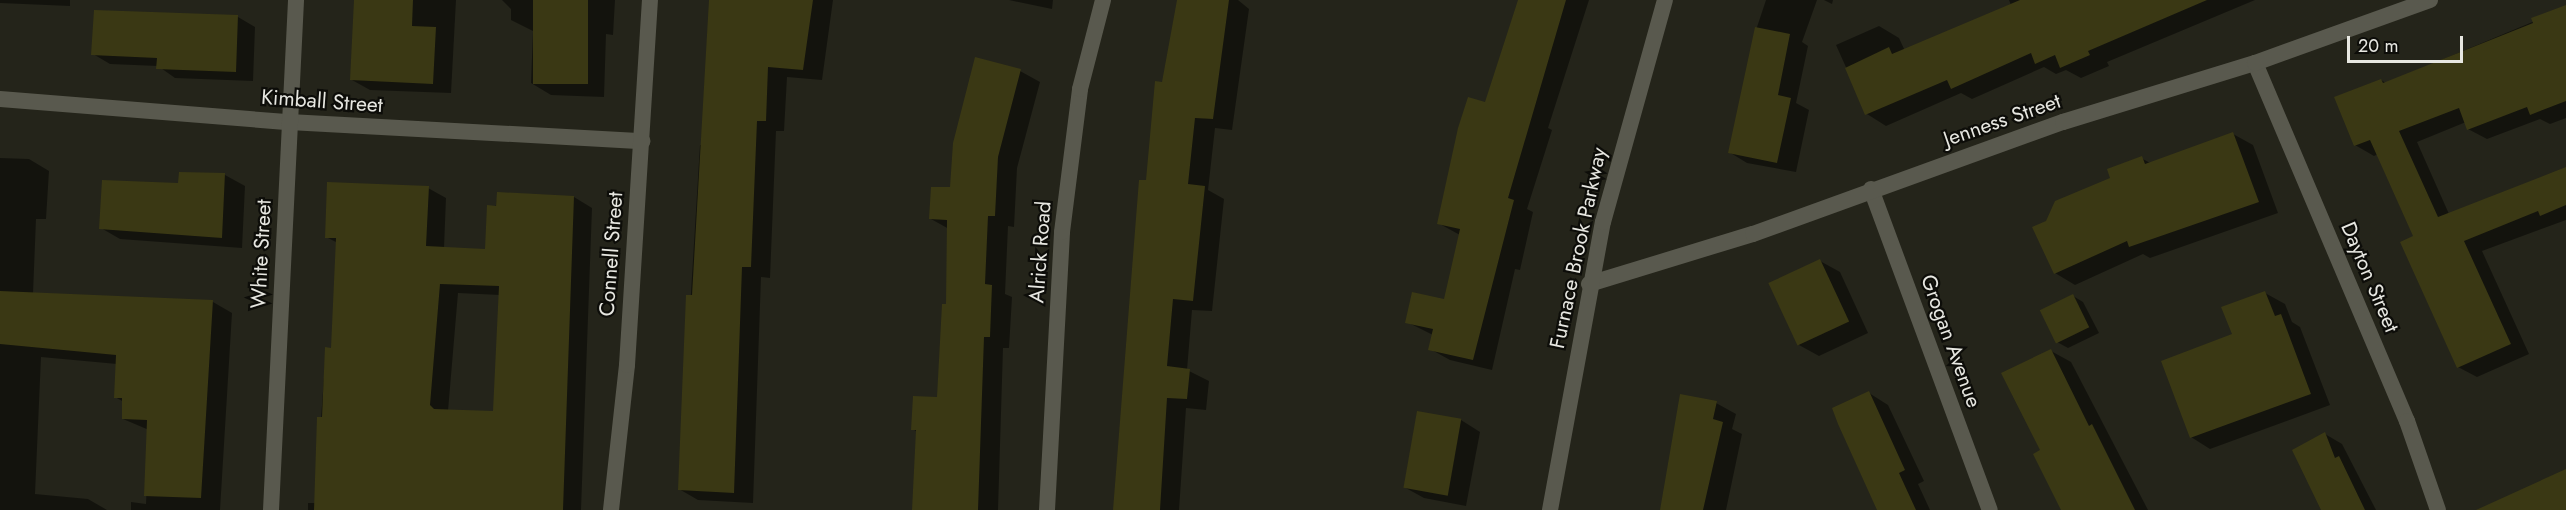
<!DOCTYPE html>
<html>
<head>
<meta charset="utf-8">
<style>
  body { margin:0 }
  #map { position:relative; width:2566px; height:510px; overflow:hidden; background:#24241a; font-family:Jost,sans-serif }
  div>[style] { position:absolute }
  .shadow>* { inset:0; background:#0007 }
  .building>* { inset:0; background:#3a3814; transform-origin:0 0 }
  .minor>* { height:16px; margin:-8px; padding:0 8px; transform-origin:8px; border-radius:8px; background:#59594e }
  .secondary>* { height:16px; margin:-8px; padding:0 8px; transform-origin:8px; border-radius:8px; background:#59594e }
  span { translate:-50% -50%; white-space:nowrap; text-align:center; line-height:1.15; -webkit-text-stroke:4.5px #0d0d09; paint-order:stroke }
  .street-label { font-size:21px; color:#e7e7e1 }
  .scale { position:absolute; left:2347px; top:36px; width:116px; height:27px; box-sizing:border-box; border:3px solid #e7e7e1; border-top:0; padding-left:8px; font-size:18px; line-height:21px; white-space:nowrap; color:#e7e7e1; -webkit-text-stroke:4px #0d0d09; paint-order:stroke }
</style>
</head>
<body>
<div id="map">
  <div class="shadow">
    <div style="clip-path:polygon(0 0,70px 0,70px 6px,0 3px)"></div>
    <div style="clip-path:polygon(355px 0,456px 0,451px 93px,370px 90px,352px 80px)"></div>
    <div style="clip-path:polygon(502px 0,615px 0,613px 35px,606px 34px,604px 97px,551px 95px,531px 83px,533px 31px,511px 20px,511px 9px)"></div>
    <div style="clip-path:polygon(711px 0,833px 0,822px 80px,787px 77px,784px 131px,776px 131px,770px 278px,761px 277px,753px 503px,698px 500px,679px 489px,700px 145px,705px 146px)"></div>
    <div style="clip-path:polygon(1009px 0,1053px 0,1052px 9px)"></div>
    <div style="clip-path:polygon(1179px 0,1238px 0,1249px 9px,1232px 130px,1215px 128px,1208px 190px,1224px 199px,1212px 311px,1192px 310px,1187px 370px,1209px 381px,1206px 410px,1186px 408px,1179px 510px,1114px 510px,1147px 182px)"></div>
    <div style="clip-path:polygon(1519px 0,1589px 0,1548px 128px,1552px 130px,1527px 209px,1533px 212px,1520px 270px,1515px 269px,1492px 370px,1450px 360px,1430px 349px,1433px 335px,1407px 322px,1445px 301px,1460px 235px,1438px 223px,1486px 104px)"></div>
    <div style="clip-path:polygon(1766px 0,1817px 0,1802px 42px,1808px 46px,1796px 103px,1809px 110px,1796px 172px,1747px 163px,1729px 152px,1757px 27px)"></div>
    <div style="clip-path:polygon(1824px 0,1833px 0,1832px 4px)"></div>
    <div style="clip-path:polygon(2009px 0,2255px 0,2107px 62px,2109px 66px,2081px 78px,2066px 70px,2056px 74px,2044px 67px,1972px 99px,1961px 93px,1886px 126px,1867px 114px,1836px 45px,1879px 26px,1899px 38px,1905px 51px,2011px 5px)"></div>
    <div style="clip-path:polygon(2566px 8px,2566px 118px,2550px 124px,2540px 119px,2487px 139px,2468px 129px,2466px 122px,2417px 142px,2449px 214px,2566px 172px,2566px 220px,2482px 251px,2529px 354px,2477px 377px,2458px 367px,2415px 237px,2378px 154px,2374px 156px,2355px 145px,2381px 80px,2386px 83px)"></div>
    <div style="clip-path:polygon(238px 17px,255px 27px,253px 81px,175px 78px,158px 66px,110px 64px,93px 54px)"></div>
    <div style="clip-path:polygon(1020px 71px,1040px 82px,1017px 168px,1014px 227px,1008px 226px,1005px 294px,1012px 297px,1009px 348px,1003px 348px,998px 510px,914px 510px,917px 432px,913px 429px,938px 398px,947px 306px,949px 229px,931px 219px)"></div>
    <div style="clip-path:polygon(2233px 134px,2253px 145px,2278px 213px,2150px 258px,2143px 254px,2075px 285px,2055px 273px,2048px 222px,2141px 158px,2152px 164px)"></div>
    <div style="clip-path:polygon(0 158px,29px 159px,49px 171px,46px 219px,36px 219px,33px 294px,213px 302px,232px 313px,220px 510px,131px 510px,131px 502px,146px 504px,149px 430px,123px 419px,124px 402px,115px 397px,117px 364px,41px 357px,35px 494px,88px 499px,107px 510px,0 510px)"></div>
    <div style="clip-path:polygon(225px 175px,245px 186px,242px 248px,120px 239px,101px 228px,180px 185px)"></div>
    <div style="clip-path:polygon(evenodd,428px 188px,446px 198px,444px 248px,487px 251px,498px 194px,574px 197px,592px 208px,581px 510px,308px 510px,308px 503px,315px 503px,326px 349px,332px 349px,338px 243px,326px 237px,428px 188px,458px 293px,500px 295px,495px 413px,448px 411px,458px 293px)"></div>
    <div style="clip-path:polygon(1820px 261px,1840px 272px,1868px 333px,1819px 356px,1799px 345px)"></div>
    <div style="clip-path:polygon(2265px 293px,2285px 304px,2292px 322px,2300px 327px,2330px 405px,2210px 449px,2191px 437px,2234px 335px)"></div>
    <div style="clip-path:polygon(2073px 296px,2083px 302px,2099px 333px,2068px 348px,2057px 342px)"></div>
    <div style="clip-path:polygon(2051px 351px,2071px 362px,2148px 510px,2067px 510px,2042px 451px)"></div>
    <div style="clip-path:polygon(1869px 393px,1888px 405px,1924px 481px,1918px 484px,1930px 510px,1879px 510px)"></div>
    <div style="clip-path:polygon(1716px 403px,1736px 414px,1732px 429px,1742px 434px,1726px 510px,1662px 510px)"></div>
    <div style="clip-path:polygon(1461px 420px,1480px 432px,1466px 506px,1424px 498px,1404px 487px)"></div>
    <div style="clip-path:polygon(2325px 434px,2342px 444px,2376px 510px,2322px 510px)"></div>
  </div>
  <div class="building">
    <div style="clip-path:polygon(354px 0,413px 0,412px 26px,436px 27px,433px 84px,350px 80px)"></div>
    <div style="left:533px;top:0;width:55px;height:84px"></div>
    <div style="clip-path:polygon(709px 0,813px 0,803px 70px,768px 67px,766px 121px,757px 121px,751px 267px,742px 267px,734px 493px,678px 490px,686px 295px,692px 295px)"></div>
    <div style="clip-path:polygon(1177px 0,1229px 0,1213px 119px,1195px 118px,1188px 184px,1205px 186px,1193px 301px,1173px 299px,1167px 366px,1190px 369px,1187px 399px,1167px 398px,1160px 510px,1113px 510px,1139px 180px,1146px 180px,1155px 81px,1162px 82px)"></div>
    <div style="clip-path:polygon(1518px 0,1566px 0,1508px 198px,1514px 200px,1473px 360px,1428px 350px,1433px 329px,1405px 323px,1412px 292px,1444px 299px,1460px 229px,1437px 224px,1458px 128px,1468px 97px,1485px 102px)"></div>
    <div style="clip-path:polygon(2020px 0,2207px 0,2088px 51px,2090px 55px,2060px 68px,2055px 55px,2035px 64px,2031px 53px,1951px 89px,1947px 80px,1865px 115px,1845px 68px,1889px 47px,1892px 54px)"></div>
    <div style="clip-path:polygon(2566px 5px,2566px 101px,2530px 115px,2527px 107px,2467px 130px,2459px 108px,2399px 131px,2438px 217px,2566px 167px,2566px 205px,2540px 216px,2538px 211px,2464px 241px,2511px 344px,2457px 368px,2400px 242px,2413px 236px,2370px 140px,2354px 146px,2334px 97px,2381px 79px,2383px 83px,2533px 23px,2531px 18px)"></div>
    <div style="clip-path:polygon(94px 10px,238px 15px,236px 72px,156px 69px,157px 58px,91px 55px)"></div>
    <div style="clip-path:polygon(1755px 27px,1790px 34px,1778px 95px,1791px 98px,1777px 163px,1728px 153px)"></div>
    <div style="clip-path:polygon(975px 57px,1021px 69px,998px 157px,995px 216px,988px 216px,985px 284px,992px 285px,990px 337px,984px 337px,978px 510px,912px 510px,916px 430px,911px 430px,913px 396px,937px 397px,942px 304px,946px 304px,947px 220px,929px 219px,931px 187px,950px 187px,953px 143px)"></div>
    <div style="clip-path:polygon(2233px 132px,2259px 202px,2129px 247px,2127px 241px,2054px 274px,2032px 227px,2046px 221px,2055px 201px,2110px 178px,2107px 169px,2142px 156px,2145px 164px)"></div>
    <div style="clip-path:polygon(179px 172px,225px 173px,222px 238px,99px 229px,102px 180px,178px 183px)"></div>
    <div style="clip-path:polygon(evenodd,327px 182px,429px 186px,426px 246px,485px 249px,487px 205px,496px 206px,497px 192px,574px 196px,563px 510px,314px 510px,317px 417px,322px 417px,325px 347px,331px 348px,336px 238px,325px 238px,327px 182px,440px 284px,499px 286px,493px 411px,434px 409px,430px 405px,440px 284px)"></div>
    <div style="left:1820px;top:259px;width:69px;height:57px;rotate:65deg"></div>
    <div style="clip-path:polygon(0 291px,213px 300px,201px 498px,144px 496px,147px 420px,122px 419px,122px 398px,114px 398px,116px 355px,0 344px)"></div>
    <div style="clip-path:polygon(2265px 291px,2275px 316px,2281px 314px,2311px 394px,2190px 438px,2161px 361px,2232px 334px,2221px 307px)"></div>
    <div style="left:2073px;top:294px;width:37px;height:37px;rotate:64deg"></div>
    <div style="clip-path:polygon(2051px 349px,2089px 426px,2092px 424px,2135px 510px,2061px 510px,2033px 454px,2040px 450px,2001px 373px)"></div>
    <div style="clip-path:polygon(1869px 391px,1905px 470px,1899px 473px,1916px 510px,1877px 510px,1838px 424px,1832px 408px)"></div>
    <div style="clip-path:polygon(1680px 394px,1717px 401px,1713px 419px,1723px 422px,1703px 510px,1660px 510px)"></div>
    <div style="left:1417px;top:411px;width:45px;height:78px;rotate:10deg"></div>
    <div style="clip-path:polygon(2325px 432px,2335px 458px,2339px 456px,2365px 510px,2321px 510px,2292px 450px)"></div>
    <div style="clip-path:polygon(2566px 469px,2566px 510px,2476px 510px)"></div>
  </div>
  <div class="minor">
    <div style="left:2255px;top:63px;width:389px;rotate:67deg"></div>
    <div style="left:2407px;top:421px;width:94px;rotate:70.8deg"></div>
    <div style="left:0;top:99px;width:290px;rotate:4.6deg"></div>
    <div style="left:289px;top:122px;width:354px;rotate:3.1deg"></div>
    <div style="left:1871px;top:189px;width:342px;rotate:69.7deg"></div>
    <div style="left:1589px;top:284px;width:171px;rotate:-17deg"></div>
    <div style="left:1753px;top:234px;width:330px;rotate:-19.9deg"></div>
    <div style="left:2063px;top:122px;width:201px;rotate:-17.1deg"></div>
    <div style="left:2255px;top:63px;width:186px;rotate:-19.8deg"></div>
    <div style="left:271px;top:510px;width:511px;rotate:-87.19deg"></div>
    <div style="left:611px;top:510px;width:146px;rotate:-83.7deg"></div>
    <div style="left:627px;top:365px;width:366px;rotate:-86.4deg"></div>
    <div style="left:1047px;top:510px;width:278px;rotate:-86.9deg"></div>
    <div style="left:1062px;top:232px;width:144px;rotate:-82.8deg"></div>
    <div style="left:1080px;top:89px;width:92px;rotate:-75.5deg"></div>
  </div>
  <div class="secondary">
    <div style="left:1550px;top:510px;width:293px;rotate:-79.6deg"></div>
    <div style="left:1603px;top:222px;width:230px;rotate:-74.4deg"></div>
  </div>
  <div class="street-label">
    <span style="left:322px;top:101px;rotate:4deg">Kimball Street</span>
    <span style="left:2002px;top:120px;rotate:-19deg">Jenness Street</span>
    <span style="left:1578px;top:248px;rotate:-78deg">Furnace Brook Parkway</span>
    <span style="left:1040px;top:252px;rotate:-86deg">Alrick Road</span>
    <span style="left:261px;top:254px;rotate:-87deg">White Street</span>
    <span style="left:611px;top:254px;rotate:-86deg">Connell Street</span>
    <span style="left:2370px;top:277px;rotate:67deg">Dayton Street</span>
    <span style="left:1951px;top:341px;rotate:70deg">Grogan Avenue</span>
  </div>
  <div class="scale">20 m</div>
</div>
</body>
</html>
